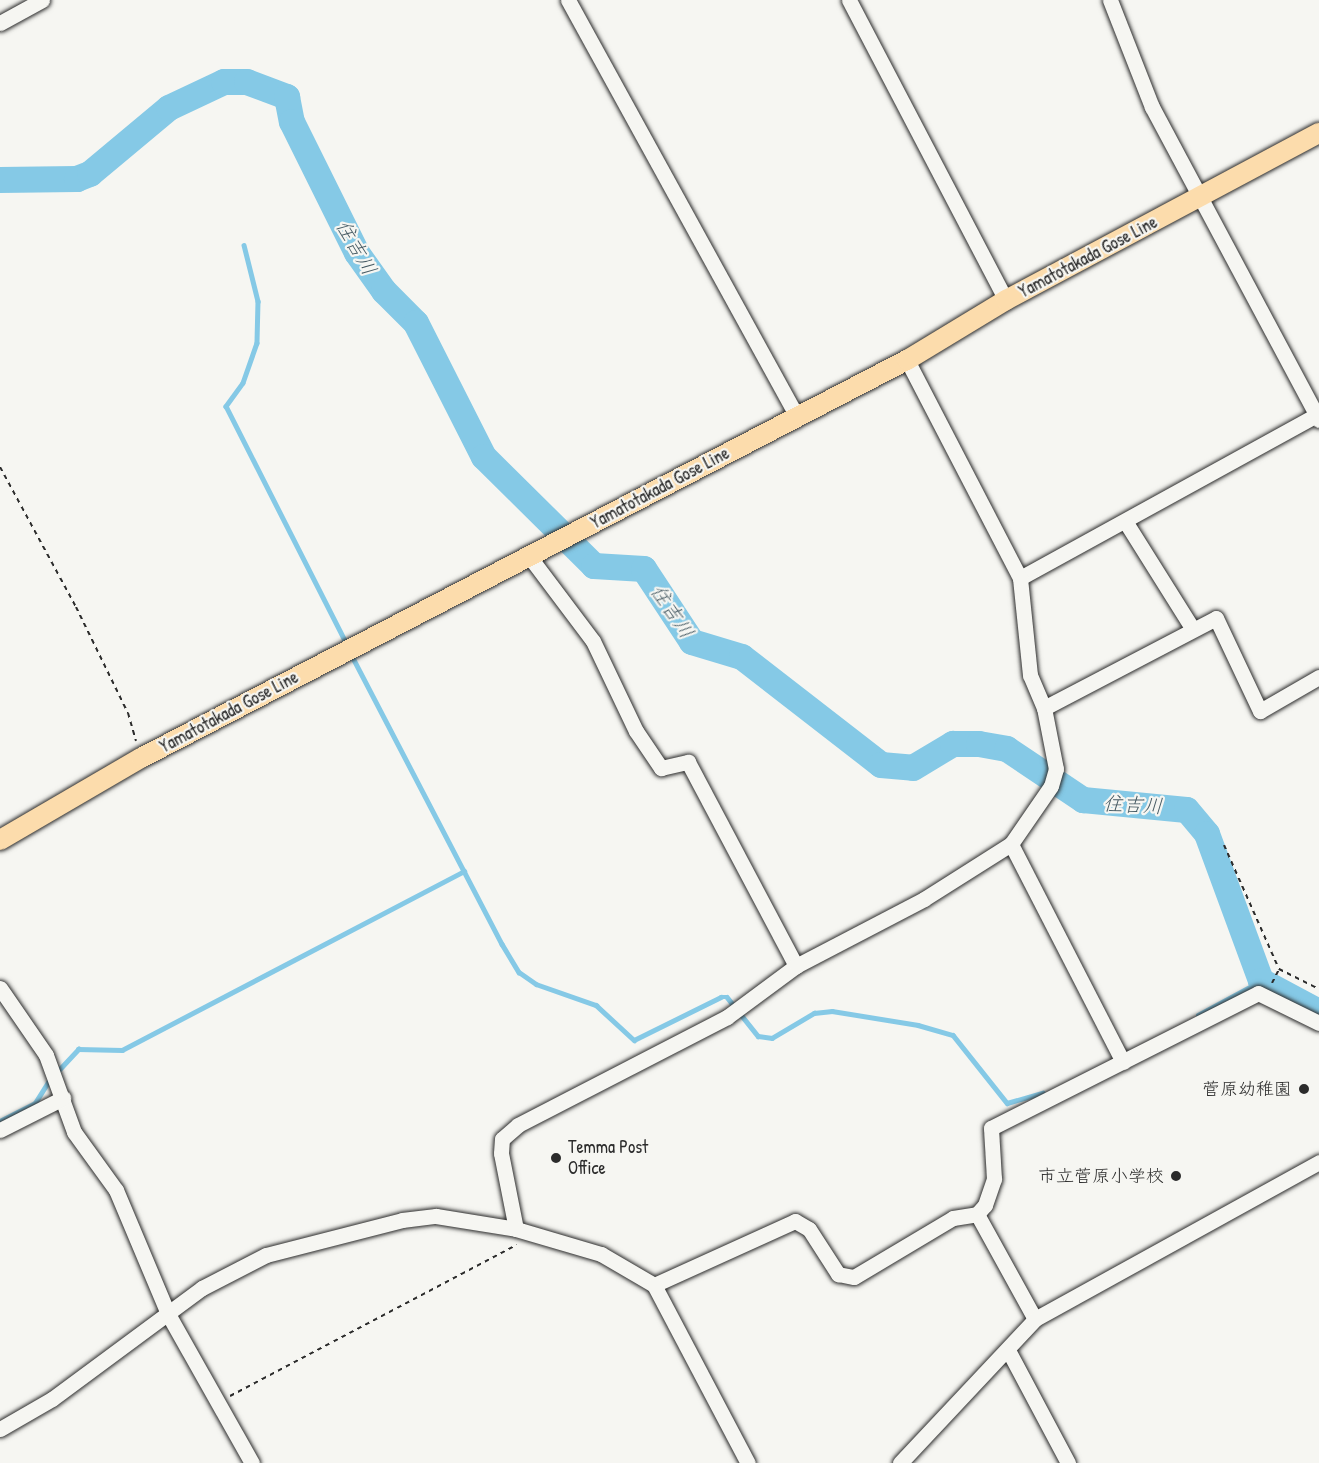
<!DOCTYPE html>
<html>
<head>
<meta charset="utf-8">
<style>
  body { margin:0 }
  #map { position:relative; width:1319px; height:1463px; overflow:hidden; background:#f6f6f2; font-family:"Patrick Hand","Klee One",sans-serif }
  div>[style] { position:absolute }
  .stream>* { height:4.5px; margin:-2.25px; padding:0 2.25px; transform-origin:2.25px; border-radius:2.25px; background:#85c9e6 }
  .river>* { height:26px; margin:-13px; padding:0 13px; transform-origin:13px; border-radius:13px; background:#85c9e6 }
  .path>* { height:2px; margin-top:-1px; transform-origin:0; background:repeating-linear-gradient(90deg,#2b2b2b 0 4.5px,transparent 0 9px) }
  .roads { filter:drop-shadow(0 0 2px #2b2b2b) drop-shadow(0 0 2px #2b2b2b) }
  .minor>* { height:15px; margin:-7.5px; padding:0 7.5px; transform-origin:7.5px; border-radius:7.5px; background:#f6f6f2 }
  .major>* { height:20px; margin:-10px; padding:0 10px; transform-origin:10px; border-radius:10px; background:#fcdcac }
  .dots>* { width:16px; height:16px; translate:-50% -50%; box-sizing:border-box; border:3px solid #f6f6f2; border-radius:50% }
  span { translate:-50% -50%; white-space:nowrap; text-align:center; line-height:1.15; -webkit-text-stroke:4.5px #f6f6f2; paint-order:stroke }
  .street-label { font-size:18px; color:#2b2b2b }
  .poi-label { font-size:18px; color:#2b2b2b }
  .right { translate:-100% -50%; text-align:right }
  .left { translate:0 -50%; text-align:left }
  .water-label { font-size:20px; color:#465a63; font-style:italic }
</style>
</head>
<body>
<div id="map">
  <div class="stream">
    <div style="left:244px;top:245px;width:58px;rotate:76deg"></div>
    <div style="left:258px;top:301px;width:42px;rotate:91.4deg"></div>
    <div style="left:257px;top:343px;width:42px;rotate:109.3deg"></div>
    <div style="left:243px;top:383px;width:29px;rotate:126deg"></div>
    <div style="left:226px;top:406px;width:269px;rotate:63.1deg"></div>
    <div style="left:351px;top:654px;width:327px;rotate:62.5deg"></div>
    <div style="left:502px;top:944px;width:33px;rotate:59deg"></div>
    <div style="left:519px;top:972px;width:21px;rotate:35deg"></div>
    <div style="left:536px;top:984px;width:64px;rotate:19.3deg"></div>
    <div style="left:596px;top:1005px;width:52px;rotate:42.6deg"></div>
    <div style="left:634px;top:1040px;width:97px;rotate:-26.3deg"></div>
    <div style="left:721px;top:997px;width:6px"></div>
    <div style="left:727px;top:997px;width:50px;rotate:51.5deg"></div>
    <div style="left:758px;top:1036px;width:14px;rotate:8deg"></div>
    <div style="left:772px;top:1038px;width:49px;rotate:-30.8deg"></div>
    <div style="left:814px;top:1013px;width:18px;rotate:-6deg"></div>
    <div style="left:832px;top:1011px;width:87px;rotate:9.2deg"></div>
    <div style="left:918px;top:1025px;width:36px;rotate:16deg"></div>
    <div style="left:953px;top:1035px;width:87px;rotate:51.5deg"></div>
    <div style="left:1007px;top:1103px;width:37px;rotate:-16deg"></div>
    <div style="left:1198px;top:1015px;width:72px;rotate:-28.4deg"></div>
    <div style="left:56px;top:1073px;width:33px;rotate:-47deg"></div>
    <div style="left:78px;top:1049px;width:44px;rotate:1.3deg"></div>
    <div style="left:122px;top:1050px;width:386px;rotate:-27.6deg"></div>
    <div style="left:0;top:1121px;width:39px;rotate:-27deg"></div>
    <div style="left:35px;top:1103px;width:28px;rotate:-58deg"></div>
  </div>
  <div class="river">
    <div style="left:0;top:180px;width:77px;rotate:-0.7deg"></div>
    <div style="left:77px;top:179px;width:14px;rotate:-21deg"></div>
    <div style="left:90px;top:174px;width:103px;rotate:-39.9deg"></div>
    <div style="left:169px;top:108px;width:61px;rotate:-25.3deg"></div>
    <div style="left:224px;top:82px;width:23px"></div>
    <div style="left:247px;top:82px;width:43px;rotate:20.6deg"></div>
    <div style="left:287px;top:97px;width:25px;rotate:79deg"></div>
    <div style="left:292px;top:122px;width:146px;rotate:63.6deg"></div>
    <div style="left:357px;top:253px;width:47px;rotate:54.6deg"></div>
    <div style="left:384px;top:291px;width:45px;rotate:45deg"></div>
    <div style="left:416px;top:323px;width:150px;rotate:63.1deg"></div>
    <div style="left:484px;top:457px;width:155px;rotate:44.7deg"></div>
    <div style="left:594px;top:566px;width:50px;rotate:3.4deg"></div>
    <div style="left:644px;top:569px;width:87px;rotate:56.7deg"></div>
    <div style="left:692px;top:642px;width:52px;rotate:16.7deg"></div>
    <div style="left:742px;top:657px;width:176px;rotate:37.8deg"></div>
    <div style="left:881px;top:765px;width:32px;rotate:5deg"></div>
    <div style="left:913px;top:768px;width:47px;rotate:-31deg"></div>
    <div style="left:953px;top:744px;width:26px"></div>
    <div style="left:979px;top:744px;width:28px;rotate:10deg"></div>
    <div style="left:1007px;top:749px;width:92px;rotate:33.9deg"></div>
    <div style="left:1083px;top:800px;width:104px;rotate:5.5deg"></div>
    <div style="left:1187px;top:810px;width:31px;rotate:50deg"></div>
    <div style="left:1207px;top:834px;width:157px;rotate:69.8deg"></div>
    <div style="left:1261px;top:981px;width:66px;rotate:28.1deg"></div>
  </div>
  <div class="path">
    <div style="left:0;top:467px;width:159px;rotate:61.5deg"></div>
    <div style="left:76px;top:607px;width:118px;rotate:63.9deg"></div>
    <div style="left:128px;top:713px;width:29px;rotate:74deg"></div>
    <div style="left:1224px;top:845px;width:136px;rotate:66.1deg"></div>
    <div style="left:1279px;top:969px;width:45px;rotate:26.6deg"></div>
    <div style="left:1272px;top:983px;width:16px;rotate:-63deg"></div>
    <div style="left:230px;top:1396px;width:324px;rotate:-27.8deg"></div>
  </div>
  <div class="roads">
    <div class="minor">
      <div style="left:568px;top:0;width:475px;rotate:61.2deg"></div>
      <div style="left:849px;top:0;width:339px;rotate:62.4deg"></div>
      <div style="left:1110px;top:0;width:115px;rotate:68.6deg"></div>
      <div style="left:1152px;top:107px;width:355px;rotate:61.9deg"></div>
      <div style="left:0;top:23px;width:48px;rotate:-28.7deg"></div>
      <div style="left:1125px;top:521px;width:126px;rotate:57.9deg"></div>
      <div style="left:529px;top:556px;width:106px;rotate:53deg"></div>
      <div style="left:593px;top:641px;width:100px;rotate:64.5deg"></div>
      <div style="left:636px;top:731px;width:45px;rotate:56deg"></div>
      <div style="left:661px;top:768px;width:28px;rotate:-13deg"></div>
      <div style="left:688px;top:762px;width:231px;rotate:62.1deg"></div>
      <div style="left:1020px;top:578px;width:338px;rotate:-28.8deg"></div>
      <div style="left:1044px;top:708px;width:194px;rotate:-27.6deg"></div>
      <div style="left:1216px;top:618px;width:103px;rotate:64.7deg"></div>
      <div style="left:1260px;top:711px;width:68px;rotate:-30deg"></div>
      <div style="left:1011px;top:844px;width:245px;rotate:62.8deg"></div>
      <div style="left:0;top:988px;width:81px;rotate:55.5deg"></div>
      <div style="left:46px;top:1055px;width:82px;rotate:70deg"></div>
      <div style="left:74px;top:1132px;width:72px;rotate:54.1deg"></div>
      <div style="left:116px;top:1190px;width:134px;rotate:67.2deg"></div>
      <div style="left:168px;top:1314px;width:171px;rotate:60.6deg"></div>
      <div style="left:0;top:1130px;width:71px;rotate:-26.9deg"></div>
      <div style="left:977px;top:1214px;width:120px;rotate:61.1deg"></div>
      <div style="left:516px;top:1229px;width:77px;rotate:-101.2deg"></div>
      <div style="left:501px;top:1153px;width:14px;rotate:-86deg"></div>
      <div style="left:502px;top:1139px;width:21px;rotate:-41deg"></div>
      <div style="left:518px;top:1125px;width:235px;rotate:-27.3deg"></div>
      <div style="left:727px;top:1017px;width:86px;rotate:-36.5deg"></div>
      <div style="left:796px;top:966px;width:144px;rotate:-27.6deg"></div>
      <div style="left:924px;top:899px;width:103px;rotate:-32.3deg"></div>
      <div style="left:1011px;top:844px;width:70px;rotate:-55.4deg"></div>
      <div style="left:1051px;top:786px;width:18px;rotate:-74deg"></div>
      <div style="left:1056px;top:769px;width:62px;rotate:-101.1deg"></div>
      <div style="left:1044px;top:708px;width:36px;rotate:-113deg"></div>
      <div style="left:1030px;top:675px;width:98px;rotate:-95.9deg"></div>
      <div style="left:1020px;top:578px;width:246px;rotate:-117.4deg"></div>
      <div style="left:654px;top:1285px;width:155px;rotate:-24.4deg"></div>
      <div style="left:795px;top:1221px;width:16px;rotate:30deg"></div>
      <div style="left:809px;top:1229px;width:54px;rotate:57.2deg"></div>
      <div style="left:838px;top:1274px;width:16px;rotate:11deg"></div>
      <div style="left:854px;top:1277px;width:115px;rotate:-30.8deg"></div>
      <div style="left:953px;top:1218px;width:24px;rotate:-9deg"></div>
      <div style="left:977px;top:1214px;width:12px;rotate:-48deg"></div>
      <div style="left:985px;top:1205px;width:28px;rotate:-71deg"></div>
      <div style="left:994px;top:1179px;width:51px;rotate:-93.4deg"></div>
      <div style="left:991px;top:1128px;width:299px;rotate:-26.8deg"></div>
      <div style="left:1258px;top:993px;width:68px;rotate:26.2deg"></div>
      <div style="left:1008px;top:1350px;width:128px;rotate:62deg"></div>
      <div style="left:0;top:1429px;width:60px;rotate:-30deg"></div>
      <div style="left:52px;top:1399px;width:187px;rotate:-36.5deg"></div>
      <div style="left:202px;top:1288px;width:72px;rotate:-27.3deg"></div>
      <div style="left:266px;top:1255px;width:140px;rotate:-14.4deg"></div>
      <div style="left:402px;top:1220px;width:34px;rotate:-7deg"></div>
      <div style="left:436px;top:1216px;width:81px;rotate:9.2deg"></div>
      <div style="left:516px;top:1229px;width:89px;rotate:16.4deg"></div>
      <div style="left:601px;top:1254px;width:61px;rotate:30.3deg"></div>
      <div style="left:654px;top:1285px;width:201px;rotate:62.2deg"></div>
      <div style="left:900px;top:1463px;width:197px;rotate:-46.8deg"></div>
      <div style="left:1035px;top:1319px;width:325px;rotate:-28.9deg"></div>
    </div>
    <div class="major">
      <div style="left:0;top:840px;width:163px;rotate:-30.2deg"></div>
      <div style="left:141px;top:758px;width:863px;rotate:-27.46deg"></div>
      <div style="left:907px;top:360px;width:116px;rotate:-31.2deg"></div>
      <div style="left:1006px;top:300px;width:355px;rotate:-28.1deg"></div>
    </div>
  </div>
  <div class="dots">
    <div style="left:1304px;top:1089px;background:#2b2b2b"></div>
    <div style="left:556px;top:1158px;background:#2b2b2b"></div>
    <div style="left:1176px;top:1176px;background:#2b2b2b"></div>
  </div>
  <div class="street-label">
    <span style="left:1088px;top:257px;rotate:-28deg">Yamatotakada Gose Line</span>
    <span style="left:660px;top:488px;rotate:-28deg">Yamatotakada Gose Line</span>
    <span style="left:229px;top:712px;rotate:-28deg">Yamatotakada Gose Line</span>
  </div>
  <div class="poi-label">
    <span class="right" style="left:1292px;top:1089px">菅原幼稚園</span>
    <span class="left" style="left:568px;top:1158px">Temma Post<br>Office</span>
    <span class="right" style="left:1164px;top:1176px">市立菅原小学校</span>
  </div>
  <div class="water-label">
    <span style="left:357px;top:247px;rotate:60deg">住吉川</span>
    <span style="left:673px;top:611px;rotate:56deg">住吉川</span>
    <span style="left:1133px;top:804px;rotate:3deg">住吉川</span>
  </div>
</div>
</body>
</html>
